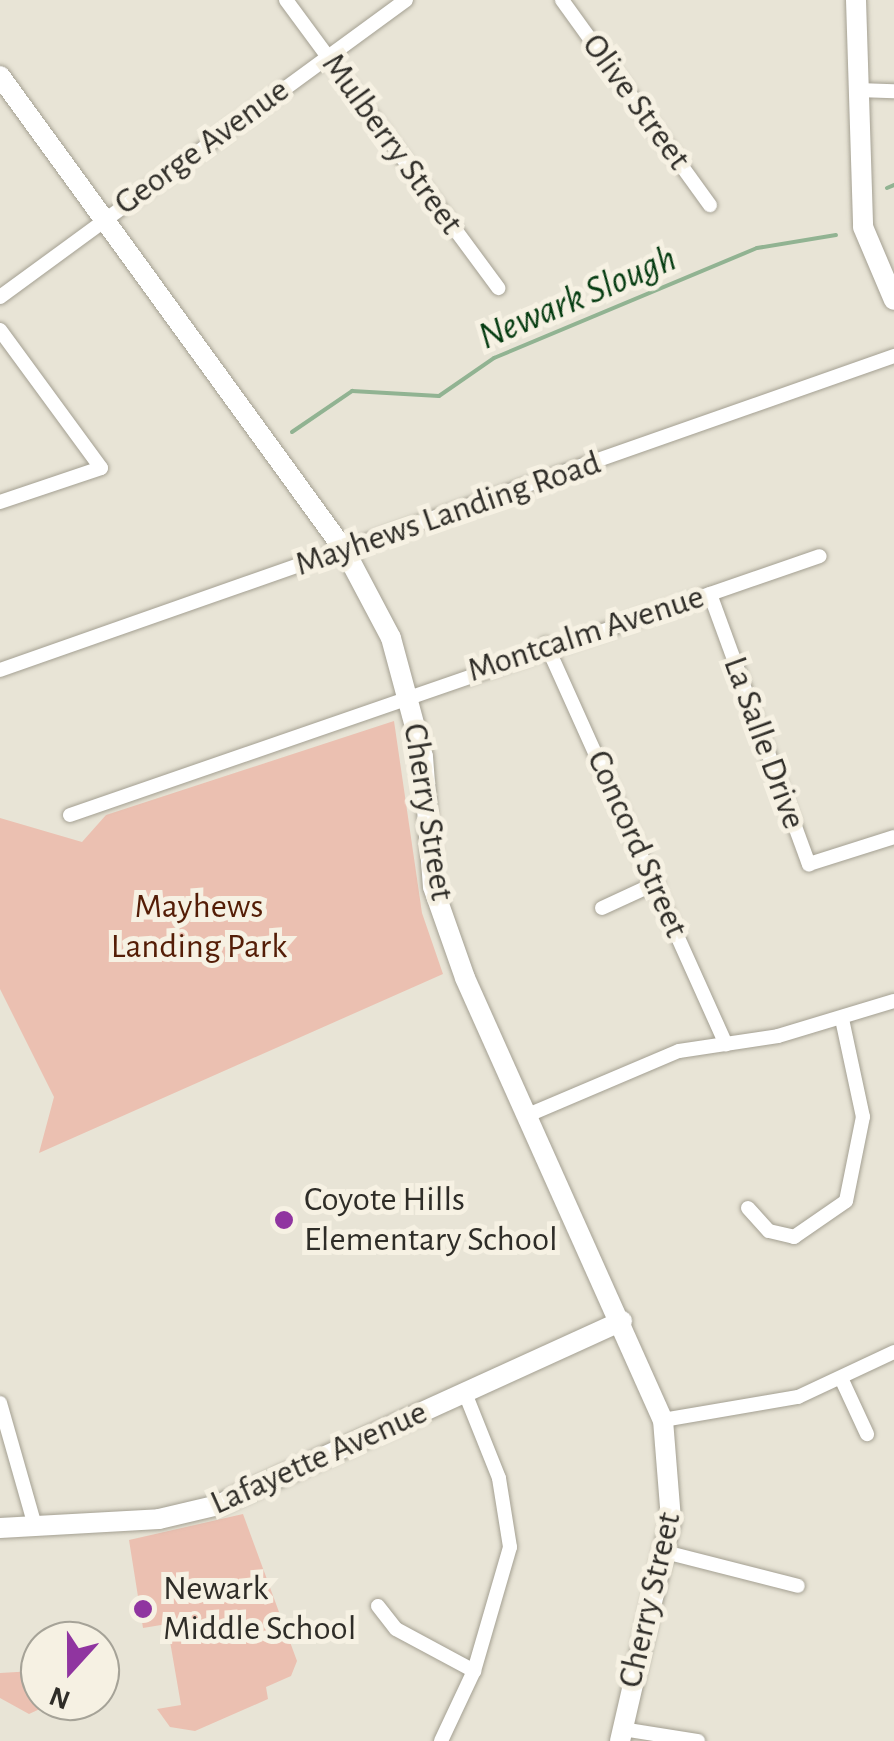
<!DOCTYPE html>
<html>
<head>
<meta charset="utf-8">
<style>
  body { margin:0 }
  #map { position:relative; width:894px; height:1741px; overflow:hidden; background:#e8e4d6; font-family:"Alegreya Sans",sans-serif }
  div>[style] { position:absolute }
  .green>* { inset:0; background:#ebc0b1 }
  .stream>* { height:4px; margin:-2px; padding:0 2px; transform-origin:2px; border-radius:2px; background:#91b392 }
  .roads { filter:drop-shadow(0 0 2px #a4a092) drop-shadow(0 0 2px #a4a092) }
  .street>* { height:14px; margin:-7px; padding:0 7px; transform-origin:7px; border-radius:7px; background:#fff }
  .secondary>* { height:20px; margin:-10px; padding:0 10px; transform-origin:10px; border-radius:10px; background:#fff }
  .dots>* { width:28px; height:28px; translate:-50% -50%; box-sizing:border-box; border:5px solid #f6f1e3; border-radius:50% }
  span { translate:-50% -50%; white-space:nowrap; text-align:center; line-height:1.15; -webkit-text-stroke:10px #f6f1e3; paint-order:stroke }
  .street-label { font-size:35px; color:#2f2d28 }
  .park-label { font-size:35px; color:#541d06 }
  .poi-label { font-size:35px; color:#2f2d28 }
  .left { translate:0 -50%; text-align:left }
  .water-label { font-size:38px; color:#053c11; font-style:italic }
  .north { position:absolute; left:20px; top:1621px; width:100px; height:100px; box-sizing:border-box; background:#f6f1e3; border:2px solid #a6a398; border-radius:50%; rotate:201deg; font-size:28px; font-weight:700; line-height:40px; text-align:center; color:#2f2d28 }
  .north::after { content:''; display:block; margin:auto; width:35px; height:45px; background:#9035a0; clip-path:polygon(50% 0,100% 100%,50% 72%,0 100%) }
</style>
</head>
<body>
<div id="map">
  <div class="green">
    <div style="clip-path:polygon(394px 721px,422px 913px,443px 974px,39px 1153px,54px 1097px,0 989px,0 818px,82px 842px,106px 815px)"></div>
    <div style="clip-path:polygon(243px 1514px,297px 1661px,291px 1676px,266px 1687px,268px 1699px,195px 1731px,170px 1727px,157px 1709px,181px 1705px,167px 1624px,143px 1628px,129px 1540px)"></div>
    <div style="clip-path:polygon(34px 1671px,40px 1701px,57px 1701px,29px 1714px,0 1698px,0 1673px)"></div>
  </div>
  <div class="stream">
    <div style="left:887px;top:188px;width:8px;rotate:-23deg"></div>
    <div style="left:292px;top:432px;width:73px;rotate:-34.3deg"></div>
    <div style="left:352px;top:391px;width:87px;rotate:3.3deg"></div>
    <div style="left:439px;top:396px;width:67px;rotate:-34.6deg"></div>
    <div style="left:494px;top:358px;width:285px;rotate:-22.7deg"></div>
    <div style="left:757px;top:248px;width:80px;rotate:-9.3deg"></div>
  </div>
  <div class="roads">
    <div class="street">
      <div style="left:286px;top:0;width:358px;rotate:53.6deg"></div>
      <div style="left:562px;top:0;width:253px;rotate:54.2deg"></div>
      <div style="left:858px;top:90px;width:36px;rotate:2deg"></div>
      <div style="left:0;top:297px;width:503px;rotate:-36.19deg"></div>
      <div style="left:0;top:330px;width:171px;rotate:53.8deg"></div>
      <div style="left:101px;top:468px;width:107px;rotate:161.4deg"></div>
      <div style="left:710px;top:594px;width:288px;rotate:69.9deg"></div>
      <div style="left:809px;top:864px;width:89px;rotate:-17.6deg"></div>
      <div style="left:546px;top:644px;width:439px;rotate:65.8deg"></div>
      <div style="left:0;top:670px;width:948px;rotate:-19.35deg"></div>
      <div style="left:70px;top:815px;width:793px;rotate:-19.05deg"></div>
      <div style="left:602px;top:908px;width:60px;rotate:-24.8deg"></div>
      <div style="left:528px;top:1115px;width:164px;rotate:-23deg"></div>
      <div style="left:679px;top:1051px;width:100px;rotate:-8.6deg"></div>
      <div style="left:778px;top:1036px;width:121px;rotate:-16.8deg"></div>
      <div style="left:748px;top:1208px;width:31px;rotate:48deg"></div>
      <div style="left:769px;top:1231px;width:26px;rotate:13deg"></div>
      <div style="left:794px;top:1237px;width:63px;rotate:-34.7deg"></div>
      <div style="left:846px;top:1201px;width:86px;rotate:-78.6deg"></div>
      <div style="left:863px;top:1117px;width:100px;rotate:-102.1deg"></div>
      <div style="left:841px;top:1378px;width:62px;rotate:65.1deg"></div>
      <div style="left:0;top:1403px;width:124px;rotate:74.1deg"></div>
      <div style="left:663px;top:1420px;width:137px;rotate:-9.7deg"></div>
      <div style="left:798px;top:1397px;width:106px;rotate:-25.1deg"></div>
      <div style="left:665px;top:1552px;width:137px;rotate:14.3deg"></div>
      <div style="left:378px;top:1606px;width:29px;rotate:52deg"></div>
      <div style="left:396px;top:1629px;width:89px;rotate:28.3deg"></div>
      <div style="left:622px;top:1729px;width:77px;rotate:9deg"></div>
      <div style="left:441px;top:1741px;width:77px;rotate:-64.8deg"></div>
      <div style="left:474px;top:1671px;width:129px;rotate:-73.8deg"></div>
      <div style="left:510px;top:1547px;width:70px;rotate:-99.1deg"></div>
      <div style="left:499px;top:1478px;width:92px;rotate:-111.8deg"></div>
    </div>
    <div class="secondary">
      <div style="left:856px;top:0;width:227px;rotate:88.2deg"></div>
      <div style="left:863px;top:227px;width:79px;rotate:67deg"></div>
      <div style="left:0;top:76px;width:587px;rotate:54.01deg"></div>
      <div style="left:345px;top:551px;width:98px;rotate:62.1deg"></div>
      <div style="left:391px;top:638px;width:123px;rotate:74.9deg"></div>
      <div style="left:423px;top:757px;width:130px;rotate:85.6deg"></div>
      <div style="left:433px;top:887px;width:96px;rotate:70.6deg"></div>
      <div style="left:465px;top:978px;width:484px;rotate:65.9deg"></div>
      <div style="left:663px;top:1420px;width:100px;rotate:85.4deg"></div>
      <div style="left:671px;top:1520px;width:227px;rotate:103deg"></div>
      <div style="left:0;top:1528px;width:159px;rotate:-3.2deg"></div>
      <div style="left:159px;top:1519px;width:61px;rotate:-13.3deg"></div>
      <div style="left:218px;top:1505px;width:444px;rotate:-24.5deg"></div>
    </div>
  </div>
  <div class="dots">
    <div style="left:284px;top:1220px;background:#9035a0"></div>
    <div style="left:143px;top:1609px;background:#9035a0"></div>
  </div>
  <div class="street-label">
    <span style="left:636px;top:102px;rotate:54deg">Olive Street</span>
    <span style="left:392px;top:144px;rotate:54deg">Mulberry Street</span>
    <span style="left:202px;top:147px;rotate:-36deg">George Avenue</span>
    <span style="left:448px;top:514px;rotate:-19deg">Mayhews Landing Road</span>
    <span style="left:586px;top:634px;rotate:-18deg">Montcalm Avenue</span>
    <span style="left:764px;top:743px;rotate:70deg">La Salle Drive</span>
    <span style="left:428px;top:812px;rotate:81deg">Cherry Street</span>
    <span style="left:637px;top:844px;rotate:66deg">Concord Street</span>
    <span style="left:319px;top:1458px;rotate:-24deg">Lafayette Avenue</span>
    <span style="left:650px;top:1600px;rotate:-77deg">Cherry Street</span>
  </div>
  <div class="park-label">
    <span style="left:199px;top:927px">Mayhews<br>Landing Park</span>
  </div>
  <div class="poi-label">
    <span class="left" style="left:304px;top:1220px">Coyote Hills<br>Elementary School</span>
    <span class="left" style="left:163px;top:1609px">Newark<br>Middle School</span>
  </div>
  <div class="water-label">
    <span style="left:578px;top:299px;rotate:-23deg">Newark Slough</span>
  </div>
  <div class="north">N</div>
</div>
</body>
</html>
